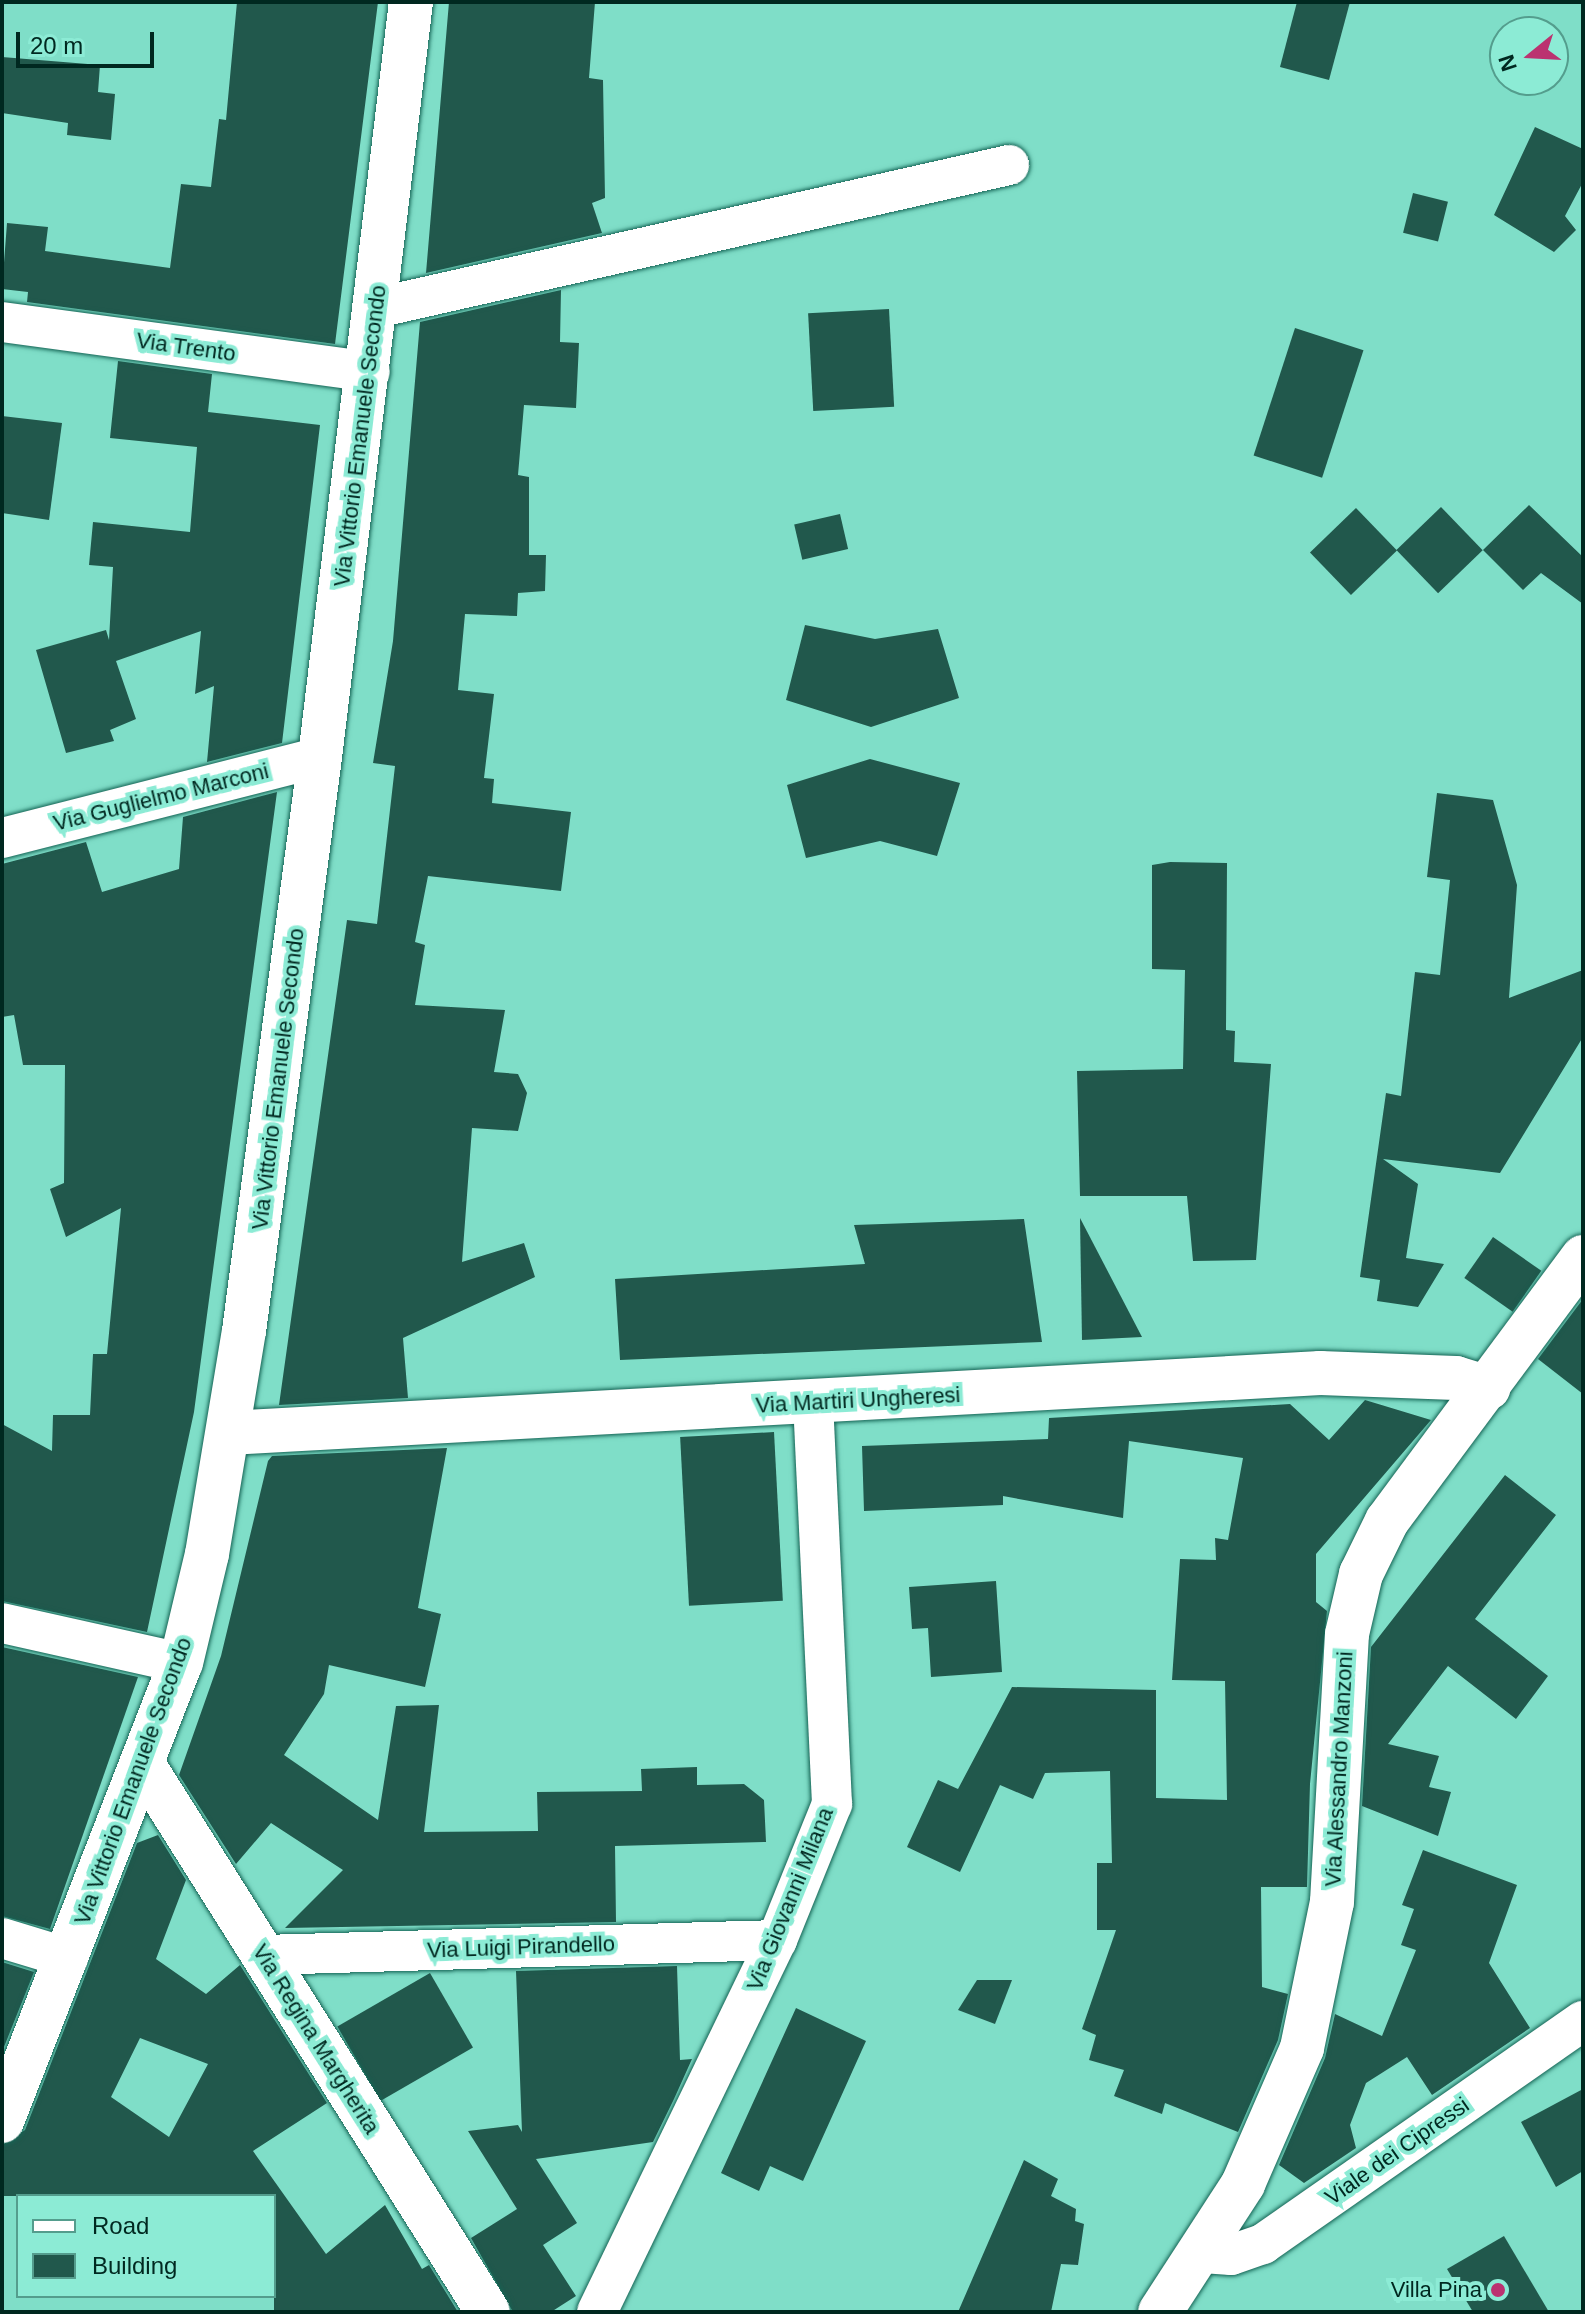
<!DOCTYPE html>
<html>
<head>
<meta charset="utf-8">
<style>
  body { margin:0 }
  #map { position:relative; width:1585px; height:2314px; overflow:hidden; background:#7fdec8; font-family:Arial,sans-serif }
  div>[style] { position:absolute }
  .building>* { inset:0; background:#21584c; transform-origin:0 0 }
  .roads { filter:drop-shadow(0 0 2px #146354) drop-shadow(0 0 2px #146354) }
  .street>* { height:40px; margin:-20px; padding:0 20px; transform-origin:20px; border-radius:20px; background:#fff }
  .secondary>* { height:44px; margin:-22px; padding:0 22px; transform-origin:22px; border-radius:22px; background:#fff }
  .dots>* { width:22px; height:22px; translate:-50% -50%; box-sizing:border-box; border:4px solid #8cebd5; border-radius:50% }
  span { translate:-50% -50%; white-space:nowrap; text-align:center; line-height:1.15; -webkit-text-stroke:8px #8cebd5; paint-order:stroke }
  .street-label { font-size:22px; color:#002820 }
  .poi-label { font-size:22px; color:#002820 }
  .right { translate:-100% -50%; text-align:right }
  .frame { position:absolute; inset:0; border:4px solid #002820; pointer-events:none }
  .legend { position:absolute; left:16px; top:2194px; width:260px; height:104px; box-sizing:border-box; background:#8cebd5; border:2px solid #549d8d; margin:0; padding:10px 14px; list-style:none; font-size:24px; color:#002820 }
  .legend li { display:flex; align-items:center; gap:16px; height:40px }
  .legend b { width:40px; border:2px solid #549d8d }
  .north { position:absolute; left:1489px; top:16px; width:80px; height:80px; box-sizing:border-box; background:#8cebd5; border:2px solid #549d8d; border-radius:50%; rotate:252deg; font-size:22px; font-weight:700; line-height:32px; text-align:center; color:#002820 }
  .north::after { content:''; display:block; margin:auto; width:28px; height:36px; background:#bb3270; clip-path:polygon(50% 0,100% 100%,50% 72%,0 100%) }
  .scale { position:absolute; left:16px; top:32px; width:138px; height:36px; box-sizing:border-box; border:4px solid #002820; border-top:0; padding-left:10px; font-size:24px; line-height:28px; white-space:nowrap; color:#002820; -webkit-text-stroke:6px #8cebd5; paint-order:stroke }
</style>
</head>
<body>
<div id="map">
  <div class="building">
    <div style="clip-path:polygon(237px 2px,378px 2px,335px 344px,27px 302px,28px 292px,2px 289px,7px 223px,48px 227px,45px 251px,170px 268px,181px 184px,211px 187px,219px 119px,226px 120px)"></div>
    <div style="clip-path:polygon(449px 2px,595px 2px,589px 78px,603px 80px,605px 198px,592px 203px,602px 233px,426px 273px)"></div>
    <div style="clip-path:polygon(1297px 2px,1350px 2px,1329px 80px,1280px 67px)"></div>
    <div style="clip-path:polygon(2px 57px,100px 65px,98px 92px,115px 94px,111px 140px,67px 135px,68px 123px,2px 113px)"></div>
    <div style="clip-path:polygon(1535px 127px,1583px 149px,1583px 182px,1565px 216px,1576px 230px,1554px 252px,1494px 215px)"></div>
    <div style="left:1413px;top:193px;width:36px;height:41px;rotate:14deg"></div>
    <div style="clip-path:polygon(561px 290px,560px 342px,579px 343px,576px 408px,524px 405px,518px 475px,529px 477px,529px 555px,546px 555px,545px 591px,518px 593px,517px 616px,465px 614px,458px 690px,494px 694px,484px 778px,494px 779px,492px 803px,571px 812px,561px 891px,428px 876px,415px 942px,425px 945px,415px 1005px,505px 1010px,494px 1072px,518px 1074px,527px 1093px,518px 1131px,472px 1128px,462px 1262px,524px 1243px,535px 1277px,403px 1338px,408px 1398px,279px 1405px,347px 920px,377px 924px,395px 766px,373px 763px,393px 641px,420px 322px)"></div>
    <div style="left:889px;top:309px;width:98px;height:81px;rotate:87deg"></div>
    <div style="left:1295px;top:328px;width:72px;height:134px;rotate:18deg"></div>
    <div style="clip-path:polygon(118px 361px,212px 374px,208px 412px,320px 425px,282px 743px,207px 762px,214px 686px,195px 694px,201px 631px,116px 661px,136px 719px,110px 730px,114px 741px,66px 753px,36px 650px,106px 630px,109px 640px,113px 567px,89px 565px,93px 522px,190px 532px,197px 447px,110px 438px)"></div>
    <div style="clip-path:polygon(2px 416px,62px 423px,49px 520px,2px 513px)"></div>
    <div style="clip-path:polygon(1529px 505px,1583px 557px,1583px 604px,1541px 573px,1523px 590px,1483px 550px)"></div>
    <div style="left:1441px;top:507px;width:60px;height:62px;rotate:46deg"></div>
    <div style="left:1356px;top:508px;width:59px;height:64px;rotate:46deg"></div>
    <div style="left:840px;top:514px;width:36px;height:47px;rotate:77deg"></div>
    <div style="clip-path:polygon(805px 625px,875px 639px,938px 629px,959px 698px,871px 727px,786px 700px)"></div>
    <div style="clip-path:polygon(870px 759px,960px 783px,937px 856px,880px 841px,806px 858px,787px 785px)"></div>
    <div style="clip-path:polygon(277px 792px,194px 1412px,147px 1632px,2px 1601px,2px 1424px,52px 1451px,53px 1415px,90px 1415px,93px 1354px,107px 1354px,121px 1208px,66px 1237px,50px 1189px,64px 1183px,65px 1065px,23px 1065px,14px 1015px,2px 1017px,2px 864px,86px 842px,102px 892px,179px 869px,183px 817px)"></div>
    <div style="clip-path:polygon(1437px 793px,1493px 800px,1517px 885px,1509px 998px,1583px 970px,1583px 1037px,1500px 1173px,1383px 1159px,1418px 1184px,1406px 1258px,1444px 1264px,1418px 1307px,1377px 1301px,1380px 1280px,1360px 1277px,1386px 1093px,1401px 1096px,1415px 972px,1440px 975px,1450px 880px,1427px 877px)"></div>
    <div style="clip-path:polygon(1170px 862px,1227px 863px,1226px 1030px,1235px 1031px,1234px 1062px,1271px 1064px,1256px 1260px,1193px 1261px,1187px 1196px,1080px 1196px,1077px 1071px,1183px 1069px,1185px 970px,1152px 969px,1152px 865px)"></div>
    <div style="clip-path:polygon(1080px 1218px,1142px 1337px,1082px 1340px)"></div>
    <div style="clip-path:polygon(1024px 1219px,1042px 1342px,620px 1360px,615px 1279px,865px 1264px,854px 1225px)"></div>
    <div style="left:1493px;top:1237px;width:59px;height:50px;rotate:35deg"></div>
    <div style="clip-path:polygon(1583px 1299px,1583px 1394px,1538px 1359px)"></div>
    <div style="clip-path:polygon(1365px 1400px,1431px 1420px,1316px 1554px,1316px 1602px,1327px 1611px,1310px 1784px,1307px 1887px,1261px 1887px,1262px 1987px,1288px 1994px,1278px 2040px,1238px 2132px,1165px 2103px,1162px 2114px,1114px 2096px,1124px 2070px,1089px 2060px,1096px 2035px,1082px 2029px,1116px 1930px,1097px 1930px,1097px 1863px,1112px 1863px,1110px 1771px,1045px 1773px,1033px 1799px,1000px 1785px,960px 1872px,907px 1847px,938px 1780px,958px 1789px,1012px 1687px,1156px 1690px,1156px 1798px,1227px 1800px,1225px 1681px,1172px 1680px,1180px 1559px,1216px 1560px,1215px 1538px,1228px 1540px,1243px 1458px,1129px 1441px,1123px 1518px,1003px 1496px,1003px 1505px,864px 1511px,862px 1446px,1048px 1439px,1049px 1418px,1290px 1404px,1329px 1440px)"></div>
    <div style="left:774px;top:1432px;width:169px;height:94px;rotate:87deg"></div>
    <div style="clip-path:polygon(447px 1448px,418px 1608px,441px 1614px,425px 1687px,329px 1665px,324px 1694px,284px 1755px,378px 1820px,396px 1706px,439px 1705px,424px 1832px,538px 1831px,537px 1792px,642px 1791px,641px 1769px,697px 1767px,697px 1785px,744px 1784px,764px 1800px,766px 1842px,615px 1846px,616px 1922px,285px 1928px,343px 1870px,271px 1823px,236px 1864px,179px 1775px,221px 1656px,268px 1461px,272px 1456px)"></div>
    <div style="clip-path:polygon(1505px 1475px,1556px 1515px,1475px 1619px,1548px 1676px,1516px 1719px,1448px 1666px,1388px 1744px,1439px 1756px,1429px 1787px,1451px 1792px,1438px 1836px,1362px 1806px,1371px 1647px)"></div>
    <div style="clip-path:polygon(996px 1581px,1002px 1672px,931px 1677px,928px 1628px,912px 1629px,909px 1587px)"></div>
    <div style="clip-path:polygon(2px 1647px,138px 1677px,50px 1929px,2px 1916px)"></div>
    <div style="clip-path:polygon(evenodd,158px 1835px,186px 1880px,156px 1959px,206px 1994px,240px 1965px,327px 2103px,253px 2151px,326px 2254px,385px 2205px,422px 2269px,429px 2265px,458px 2312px,274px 2312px,274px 2196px,2px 2196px,2px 2145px,25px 2130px,137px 1843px,158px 1835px,140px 2038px,208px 2064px,169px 2137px,111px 2097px,140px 2038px)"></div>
    <div style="clip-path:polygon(1423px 1850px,1517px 1885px,1489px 1963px,1530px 2028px,1432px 2095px,1407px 2057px,1366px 2083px,1350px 2125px,1356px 2148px,1304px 2183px,1279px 2165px,1325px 2058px,1335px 2014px,1382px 2036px,1416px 1950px,1401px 1945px,1414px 1909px,1402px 1905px)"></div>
    <div style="clip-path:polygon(2px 1962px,34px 1972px,2px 2052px)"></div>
    <div style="clip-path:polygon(677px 1966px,680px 2060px,692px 2059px,674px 2099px,653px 2142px,536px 2159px,577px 2223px,543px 2245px,576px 2296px,551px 2312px,513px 2312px,471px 2238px,517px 2209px,468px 2131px,518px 2125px,522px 2132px,516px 1971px)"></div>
    <div style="left:430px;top:1973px;width:86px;height:107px;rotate:60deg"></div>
    <div style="clip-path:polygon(977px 1980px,1012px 1980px,995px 2024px,958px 2010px)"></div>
    <div style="clip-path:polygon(796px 2008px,866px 2041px,803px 2181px,770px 2166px,759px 2191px,721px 2173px)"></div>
    <div style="clip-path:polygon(1583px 2089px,1583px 2171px,1556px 2187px,1521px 2122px)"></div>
    <div style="clip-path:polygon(1024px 2160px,1058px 2179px,1051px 2196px,1076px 2209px,1075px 2221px,1084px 2224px,1078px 2265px,1061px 2264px,1051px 2312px,958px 2312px)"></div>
    <div style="clip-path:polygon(1504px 2236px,1549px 2312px,1473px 2312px,1447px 2269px)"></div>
  </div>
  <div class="roads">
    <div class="street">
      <div style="left:376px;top:308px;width:649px;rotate:-12.73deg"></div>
      <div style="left:2px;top:322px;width:371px;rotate:7.7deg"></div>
      <div style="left:2px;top:838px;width:328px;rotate:-14.3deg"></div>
      <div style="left:2px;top:1623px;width:183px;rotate:12.6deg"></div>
      <div style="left:2px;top:1938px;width:69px;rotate:16.9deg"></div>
      <div style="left:264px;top:1955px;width:513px;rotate:-1.67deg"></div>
      <div style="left:1203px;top:2253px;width:28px;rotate:4deg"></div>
      <div style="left:1231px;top:2255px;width:34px;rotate:-19deg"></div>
      <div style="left:1263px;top:2244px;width:390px;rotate:-34.9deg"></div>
      <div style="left:597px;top:2312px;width:413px;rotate:-64.2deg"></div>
      <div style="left:777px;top:1940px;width:147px;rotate:-68deg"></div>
      <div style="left:832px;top:1804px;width:401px;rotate:-92.7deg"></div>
    </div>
    <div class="secondary">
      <div style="left:228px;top:1433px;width:1094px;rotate:-3.14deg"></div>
      <div style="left:1320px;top:1373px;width:136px;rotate:2.1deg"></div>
      <div style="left:1456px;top:1378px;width:34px;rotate:17deg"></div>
      <div style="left:144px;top:1766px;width:645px;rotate:57.79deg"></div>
      <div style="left:2px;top:2121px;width:492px;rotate:-68.7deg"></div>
      <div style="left:181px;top:1663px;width:112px;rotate:-76.6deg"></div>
      <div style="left:207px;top:1554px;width:226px;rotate:-80.6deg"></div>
      <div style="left:244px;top:1331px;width:579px;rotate:-82.46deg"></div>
      <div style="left:320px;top:757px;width:760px;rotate:-83.13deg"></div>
      <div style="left:1160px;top:2312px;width:153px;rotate:-57deg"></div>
      <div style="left:1243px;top:2184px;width:148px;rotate:-66.5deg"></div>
      <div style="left:1302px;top:2048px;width:149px;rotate:-78.4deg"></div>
      <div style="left:1332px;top:1902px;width:268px;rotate:-86.8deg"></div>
      <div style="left:1347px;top:1634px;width:62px;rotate:-76.9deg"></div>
      <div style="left:1361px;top:1574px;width:59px;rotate:-63.9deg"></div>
      <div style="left:1387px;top:1521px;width:329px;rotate:-53.4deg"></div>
    </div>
  </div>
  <div class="dots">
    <div style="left:1498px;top:2290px;background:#bb3270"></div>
  </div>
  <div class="street-label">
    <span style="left:186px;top:347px;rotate:8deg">Via Trento</span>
    <span style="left:360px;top:436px;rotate:-83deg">Via Vittorio Emanuele Secondo</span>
    <span style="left:161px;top:797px;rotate:-14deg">Via Guglielmo Marconi</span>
    <span style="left:278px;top:1079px;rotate:-83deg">Via Vittorio Emanuele Secondo</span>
    <span style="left:858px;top:1400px;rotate:-3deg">Via Martiri Ungheresi</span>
    <span style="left:1339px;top:1769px;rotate:-87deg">Via Alessandro Manzoni</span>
    <span style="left:133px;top:1781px;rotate:-70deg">Via Vittorio Emanuele Secondo</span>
    <span style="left:790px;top:1899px;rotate:-68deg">Via Giovanni Milana</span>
    <span style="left:521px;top:1947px;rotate:-2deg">Via Luigi Pirandello</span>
    <span style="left:316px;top:2039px;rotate:58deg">Via Regina Margherita</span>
    <span style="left:1397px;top:2151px;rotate:-35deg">Viale dei Cipressi</span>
  </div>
  <div class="poi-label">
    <span class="right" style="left:1482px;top:2290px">Villa Pina</span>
  </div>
  <div class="frame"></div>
  <ul class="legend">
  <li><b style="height:10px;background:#fff"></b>Road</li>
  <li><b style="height:22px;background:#21584c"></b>Building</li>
  </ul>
  <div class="north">N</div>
  <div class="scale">20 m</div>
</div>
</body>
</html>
